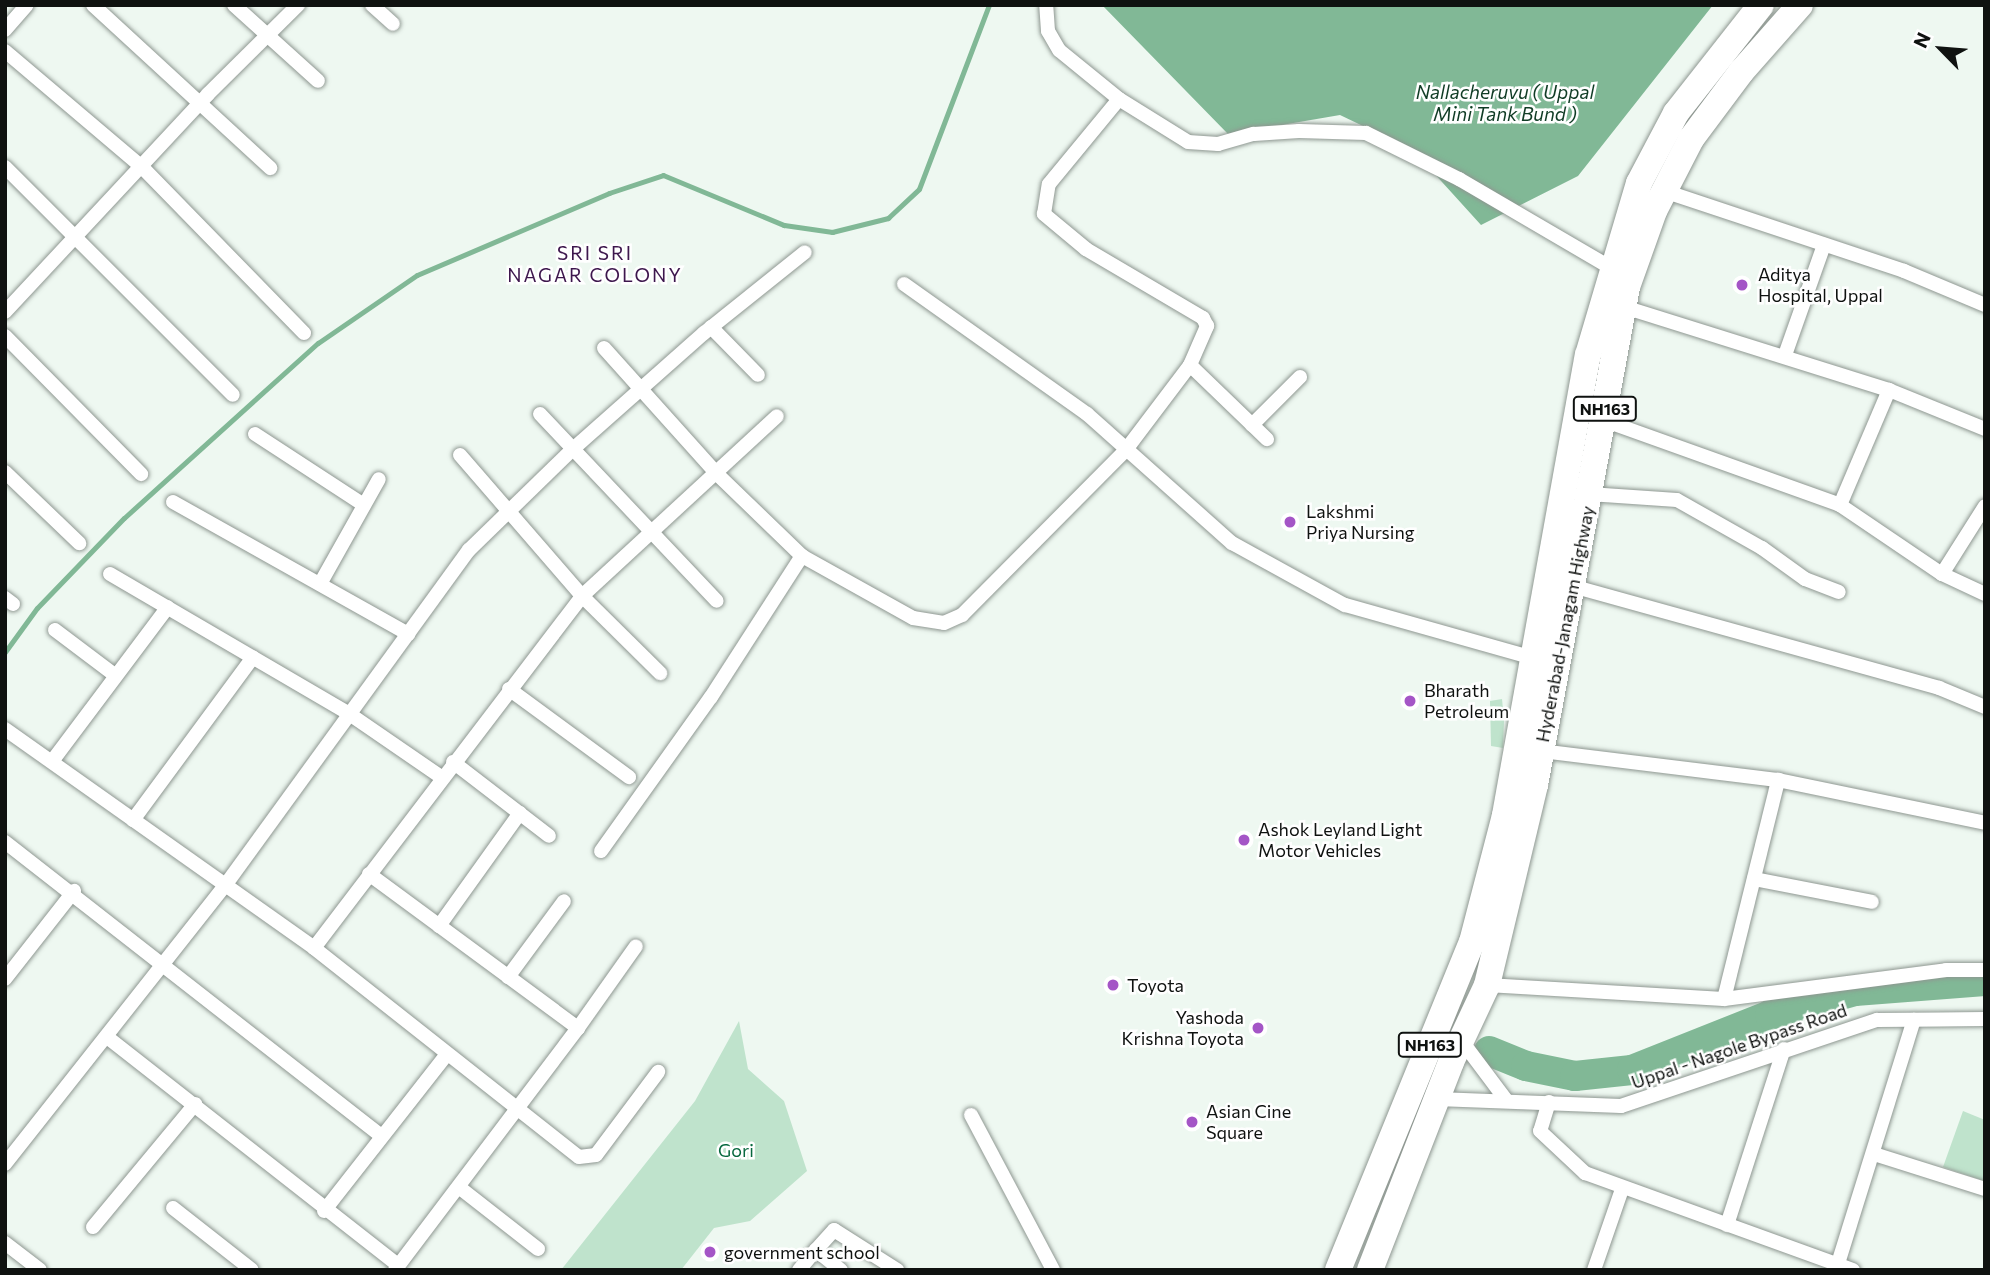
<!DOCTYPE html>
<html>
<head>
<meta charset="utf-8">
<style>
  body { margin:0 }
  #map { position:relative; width:1990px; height:1275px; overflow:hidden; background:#eef8f1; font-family:Commissioner,sans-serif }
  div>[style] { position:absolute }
  .green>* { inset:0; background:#bfe3cc }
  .water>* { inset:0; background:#81b896 }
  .stream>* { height:5px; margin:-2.5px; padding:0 2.5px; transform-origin:2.5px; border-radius:2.5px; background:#81b896 }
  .river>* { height:30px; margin:-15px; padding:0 15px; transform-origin:15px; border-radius:15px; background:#81b896 }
  .roads { filter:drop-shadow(0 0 2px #8e9791) drop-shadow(0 0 2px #8e9791) }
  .street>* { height:14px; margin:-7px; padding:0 7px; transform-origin:7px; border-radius:7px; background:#fff }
  .highway>* { height:26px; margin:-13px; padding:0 13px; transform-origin:13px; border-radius:13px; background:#fff }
  .dots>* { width:19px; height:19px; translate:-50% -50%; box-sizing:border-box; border:4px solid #fff; border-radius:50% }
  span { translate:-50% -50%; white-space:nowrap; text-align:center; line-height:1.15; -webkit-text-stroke:5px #fff; paint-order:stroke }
  .shield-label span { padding:2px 5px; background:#fff; border:2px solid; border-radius:5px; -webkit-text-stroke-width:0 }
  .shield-label { font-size:16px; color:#0f1210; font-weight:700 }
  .poi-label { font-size:18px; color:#0f1210 }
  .left { translate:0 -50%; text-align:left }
  .right { translate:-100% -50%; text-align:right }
  .street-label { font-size:18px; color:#0f1210 }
  .park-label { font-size:18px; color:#07683e }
  .water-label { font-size:19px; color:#103c25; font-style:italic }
  .neighbourhood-label { font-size:19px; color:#3d174d; letter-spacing:2px }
  .frame { position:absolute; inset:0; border:7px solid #0f1210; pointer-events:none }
  .north { position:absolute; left:1906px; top:14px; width:70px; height:70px; -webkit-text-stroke:5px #fff; paint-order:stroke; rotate:295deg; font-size:19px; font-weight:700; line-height:28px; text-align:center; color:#0f1210 }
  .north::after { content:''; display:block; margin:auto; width:24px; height:32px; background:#0f1210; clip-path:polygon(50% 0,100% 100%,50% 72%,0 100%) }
</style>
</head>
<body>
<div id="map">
  <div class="green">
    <div style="clip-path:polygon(1502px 699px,1504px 720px,1503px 748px,1491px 746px,1490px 701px)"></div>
    <div style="clip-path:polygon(739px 1021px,748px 1069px,784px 1101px,807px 1171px,750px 1221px,714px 1228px,681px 1270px,561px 1270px,695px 1101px)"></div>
    <div style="clip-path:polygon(1963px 1111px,1985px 1120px,1984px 1181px,1943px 1167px)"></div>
  </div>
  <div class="water">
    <div style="clip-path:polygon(1102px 5px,1713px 5px,1578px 176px,1481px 225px,1413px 150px,1340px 115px,1228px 134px)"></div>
  </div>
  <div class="stream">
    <div style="left:5px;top:652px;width:54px;rotate:-54deg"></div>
    <div style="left:37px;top:608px;width:125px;rotate:-46deg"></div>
    <div style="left:124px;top:518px;width:261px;rotate:-42.1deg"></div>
    <div style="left:318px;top:343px;width:120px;rotate:-34.5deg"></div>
    <div style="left:417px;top:275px;width:209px;rotate:-23.1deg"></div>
    <div style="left:609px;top:193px;width:57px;rotate:-18.4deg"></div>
    <div style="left:663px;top:175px;width:131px;rotate:22.5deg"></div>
    <div style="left:784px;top:225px;width:49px;rotate:8.3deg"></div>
    <div style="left:832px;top:232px;width:58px;rotate:-14deg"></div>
    <div style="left:888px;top:218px;width:42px;rotate:-43.1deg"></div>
    <div style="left:919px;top:189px;width:197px;rotate:-69.2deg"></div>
  </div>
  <div class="river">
    <div style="left:1489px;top:1051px;width:40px;rotate:22deg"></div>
    <div style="left:1526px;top:1066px;width:50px;rotate:11.5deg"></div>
    <div style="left:1575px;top:1076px;width:57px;rotate:-6deg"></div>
    <div style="left:1632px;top:1070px;width:149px;rotate:-21.7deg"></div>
    <div style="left:1770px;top:1015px;width:88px;rotate:-15.8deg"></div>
    <div style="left:1855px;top:991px;width:130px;rotate:-4.4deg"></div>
  </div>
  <div class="roads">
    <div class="street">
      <div style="left:93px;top:5px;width:241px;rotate:42.6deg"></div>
      <div style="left:234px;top:5px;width:113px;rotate:42.1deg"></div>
      <div style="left:372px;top:5px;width:28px;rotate:42deg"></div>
      <div style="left:5px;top:30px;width:33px;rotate:-49deg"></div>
      <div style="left:5px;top:51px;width:180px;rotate:40.3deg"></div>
      <div style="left:142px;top:167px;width:232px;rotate:45.7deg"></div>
      <div style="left:1119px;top:99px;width:81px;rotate:31.9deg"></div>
      <div style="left:1188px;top:142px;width:30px;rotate:4deg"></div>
      <div style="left:1218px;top:144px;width:37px;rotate:-16deg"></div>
      <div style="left:1254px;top:134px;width:45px;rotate:-3.8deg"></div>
      <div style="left:1299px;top:131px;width:67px;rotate:1.7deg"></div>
      <div style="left:1366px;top:133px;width:104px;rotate:26.3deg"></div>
      <div style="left:1459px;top:179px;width:184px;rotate:30.3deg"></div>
      <div style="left:5px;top:167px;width:322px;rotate:45deg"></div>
      <div style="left:1664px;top:191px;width:253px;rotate:18.4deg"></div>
      <div style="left:1904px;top:271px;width:88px;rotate:22.8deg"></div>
      <div style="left:904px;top:284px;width:224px;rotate:35.4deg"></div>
      <div style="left:1087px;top:414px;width:194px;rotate:41.7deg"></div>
      <div style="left:1232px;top:543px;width:129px;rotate:28.8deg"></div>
      <div style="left:1345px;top:605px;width:195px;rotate:15.7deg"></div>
      <div style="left:1624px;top:307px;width:278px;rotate:17.4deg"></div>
      <div style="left:1889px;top:390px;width:104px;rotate:22.1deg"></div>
      <div style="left:5px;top:312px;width:298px;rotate:-47deg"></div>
      <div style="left:208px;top:94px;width:127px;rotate:-44.7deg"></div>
      <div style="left:711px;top:327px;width:67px;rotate:45.6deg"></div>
      <div style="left:5px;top:336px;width:194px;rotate:45.4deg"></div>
      <div style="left:604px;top:348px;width:168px;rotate:48.1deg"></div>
      <div style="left:716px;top:473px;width:120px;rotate:44deg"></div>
      <div style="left:802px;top:556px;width:127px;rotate:29.2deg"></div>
      <div style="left:913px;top:618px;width:31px;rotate:9deg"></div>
      <div style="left:944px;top:623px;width:20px;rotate:-24deg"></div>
      <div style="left:962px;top:615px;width:231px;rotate:-45.2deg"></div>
      <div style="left:1125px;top:451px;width:108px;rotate:-52.9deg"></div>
      <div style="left:1190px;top:365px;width:43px;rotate:-66.4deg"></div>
      <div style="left:1207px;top:326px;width:9px;rotate:-117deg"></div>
      <div style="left:1203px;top:318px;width:136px;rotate:-149.5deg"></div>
      <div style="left:1086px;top:249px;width:55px;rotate:-140.2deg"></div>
      <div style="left:1044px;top:214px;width:30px;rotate:-81deg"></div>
      <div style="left:1049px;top:184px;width:110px;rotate:-50.5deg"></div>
      <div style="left:1119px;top:99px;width:77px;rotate:-140.8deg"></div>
      <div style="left:1059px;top:50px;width:22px;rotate:-120deg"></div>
      <div style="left:1048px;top:31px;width:26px;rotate:-94deg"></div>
      <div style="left:1785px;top:355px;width:117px;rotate:-70.5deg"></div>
      <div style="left:1190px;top:365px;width:107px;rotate:43.9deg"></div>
      <div style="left:540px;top:414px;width:257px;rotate:46.6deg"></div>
      <div style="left:1603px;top:420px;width:252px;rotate:19.7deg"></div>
      <div style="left:1840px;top:505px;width:123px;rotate:34.1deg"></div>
      <div style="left:1942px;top:574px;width:47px;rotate:24.9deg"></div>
      <div style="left:1252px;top:425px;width:68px;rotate:-45deg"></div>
      <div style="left:255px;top:434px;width:130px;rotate:33.1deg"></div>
      <div style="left:460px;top:455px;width:186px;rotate:49.1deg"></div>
      <div style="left:582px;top:596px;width:110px;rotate:44.6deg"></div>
      <div style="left:5px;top:472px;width:103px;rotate:43.8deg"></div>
      <div style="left:1589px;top:494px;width:88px;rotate:3.9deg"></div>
      <div style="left:1677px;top:500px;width:98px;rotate:29.5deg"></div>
      <div style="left:1762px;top:548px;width:53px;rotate:35.8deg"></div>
      <div style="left:1805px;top:579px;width:36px;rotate:21deg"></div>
      <div style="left:173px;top:502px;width:270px;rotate:29.3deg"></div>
      <div style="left:1840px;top:505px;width:125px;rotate:-66.9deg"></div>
      <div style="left:110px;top:574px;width:276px;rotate:30.3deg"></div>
      <div style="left:348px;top:713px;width:113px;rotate:34.5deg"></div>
      <div style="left:1942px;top:574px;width:80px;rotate:-57.7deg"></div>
      <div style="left:320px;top:584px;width:120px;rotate:-60.7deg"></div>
      <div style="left:1572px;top:586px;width:381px;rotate:15.5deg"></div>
      <div style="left:1939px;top:688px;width:50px;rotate:22.4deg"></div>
      <div style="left:5px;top:598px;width:10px;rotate:37deg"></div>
      <div style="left:55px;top:630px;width:76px;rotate:37deg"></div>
      <div style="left:509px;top:689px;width:149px;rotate:36.3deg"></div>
      <div style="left:5px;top:729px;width:379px;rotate:35.3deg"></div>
      <div style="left:314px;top:948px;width:337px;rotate:38.3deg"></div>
      <div style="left:579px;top:1157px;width:17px;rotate:-7deg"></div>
      <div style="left:596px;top:1155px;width:104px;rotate:-53.2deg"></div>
      <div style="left:1541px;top:751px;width:239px;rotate:7deg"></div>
      <div style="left:1778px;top:780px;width:211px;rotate:11.7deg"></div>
      <div style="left:53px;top:760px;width:191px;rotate:-53.1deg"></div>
      <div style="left:453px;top:762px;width:121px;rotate:37.6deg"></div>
      <div style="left:133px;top:820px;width:202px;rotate:-53.6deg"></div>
      <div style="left:5px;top:842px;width:476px;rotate:38deg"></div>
      <div style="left:601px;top:851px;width:189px;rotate:-54.5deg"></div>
      <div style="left:711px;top:697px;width:168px;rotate:-57.2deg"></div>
      <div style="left:369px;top:874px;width:260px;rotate:36.4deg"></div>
      <div style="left:578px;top:1028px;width:303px;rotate:127.1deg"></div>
      <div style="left:1754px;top:879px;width:120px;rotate:11deg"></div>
      <div style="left:439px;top:926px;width:139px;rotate:-54.4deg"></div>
      <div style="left:314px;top:948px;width:442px;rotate:-52.7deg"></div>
      <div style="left:582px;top:596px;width:265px;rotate:-42.7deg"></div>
      <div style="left:508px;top:977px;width:94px;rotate:-53.6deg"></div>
      <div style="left:5px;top:979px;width:112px;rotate:-51.9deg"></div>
      <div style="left:1487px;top:985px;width:237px;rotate:3.4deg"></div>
      <div style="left:1724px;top:999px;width:224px;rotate:-7.4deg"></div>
      <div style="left:1946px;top:970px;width:39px"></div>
      <div style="left:1724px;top:999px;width:226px;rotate:-76.1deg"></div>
      <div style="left:578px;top:1028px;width:100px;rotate:-54.7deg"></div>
      <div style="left:107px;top:1037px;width:370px;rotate:38.1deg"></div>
      <div style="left:1461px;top:1040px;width:75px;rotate:53.1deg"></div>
      <div style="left:1437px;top:1099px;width:184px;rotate:2.2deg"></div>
      <div style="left:1621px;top:1106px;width:270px;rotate:-18.6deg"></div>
      <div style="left:1877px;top:1020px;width:108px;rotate:-0.5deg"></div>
      <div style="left:1549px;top:1102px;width:30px;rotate:107deg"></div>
      <div style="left:1540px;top:1131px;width:62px;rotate:43deg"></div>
      <div style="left:1585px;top:1173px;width:285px;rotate:19.9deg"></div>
      <div style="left:971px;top:1115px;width:175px;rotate:62.1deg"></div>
      <div style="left:1874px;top:1154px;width:116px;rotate:17.5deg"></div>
      <div style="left:5px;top:1164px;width:353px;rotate:-51.7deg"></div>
      <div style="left:224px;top:887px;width:417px;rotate:-54deg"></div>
      <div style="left:469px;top:550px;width:146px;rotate:-44.2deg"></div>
      <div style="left:574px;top:448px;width:174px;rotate:-41.5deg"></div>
      <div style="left:704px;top:333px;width:129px;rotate:-38.7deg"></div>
      <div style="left:460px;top:1188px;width:99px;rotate:38deg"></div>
      <div style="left:173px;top:1208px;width:100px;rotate:38.1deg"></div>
      <div style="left:324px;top:1211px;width:199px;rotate:-51.9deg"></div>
      <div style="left:1727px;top:1225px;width:185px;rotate:-72.1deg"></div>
      <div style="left:93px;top:1227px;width:160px;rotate:-50.3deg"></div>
      <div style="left:5px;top:1243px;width:44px;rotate:37.6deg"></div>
      <div style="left:816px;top:1250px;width:27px;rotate:-48deg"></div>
      <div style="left:834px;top:1230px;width:75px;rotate:32.4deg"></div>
      <div style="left:799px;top:1270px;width:26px;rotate:-50deg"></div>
      <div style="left:816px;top:1250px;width:32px;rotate:39deg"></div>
      <div style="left:1594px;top:1270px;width:86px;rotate:-70.9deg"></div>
      <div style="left:1836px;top:1270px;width:262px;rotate:-72.7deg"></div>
    </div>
    <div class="highway">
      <div style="left:1338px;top:1270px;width:354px;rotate:-67.8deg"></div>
      <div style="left:1472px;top:942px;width:131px;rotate:-75.4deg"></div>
      <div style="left:1505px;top:815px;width:467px;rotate:-79.8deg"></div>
      <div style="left:1588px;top:355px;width:179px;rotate:-73.5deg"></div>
      <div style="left:1639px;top:183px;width:79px;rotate:-62.1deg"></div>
      <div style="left:1676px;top:113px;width:137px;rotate:-51.8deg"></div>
      <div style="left:1370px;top:1270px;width:223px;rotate:-68.7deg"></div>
      <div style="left:1451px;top:1062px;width:85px;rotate:-64.9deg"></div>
      <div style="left:1487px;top:985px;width:206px;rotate:-76.5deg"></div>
      <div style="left:1535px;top:785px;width:506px;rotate:-79.53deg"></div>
      <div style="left:1627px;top:287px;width:81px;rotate:-70.4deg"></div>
      <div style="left:1654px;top:211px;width:81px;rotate:-62.8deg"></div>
      <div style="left:1691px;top:139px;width:84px;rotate:-53.3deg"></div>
      <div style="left:1741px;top:72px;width:89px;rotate:-48.6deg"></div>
    </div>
  </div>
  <div class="dots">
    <div style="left:1742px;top:285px;background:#a455c6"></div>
    <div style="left:1290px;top:522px;background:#a455c6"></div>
    <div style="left:1410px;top:701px;background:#a455c6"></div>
    <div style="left:1244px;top:840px;background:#a455c6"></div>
    <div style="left:1113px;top:985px;background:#a455c6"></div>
    <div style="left:1258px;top:1028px;background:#a455c6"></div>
    <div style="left:1192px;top:1122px;background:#a455c6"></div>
    <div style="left:710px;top:1252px;background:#a455c6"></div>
  </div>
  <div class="shield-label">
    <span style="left:1605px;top:409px">NH163</span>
    <span style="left:1430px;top:1045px">NH163</span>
  </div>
  <div class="poi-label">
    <span class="left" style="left:1758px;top:285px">Aditya<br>Hospital, Uppal</span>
    <span class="left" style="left:1306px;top:522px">Lakshmi<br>Priya Nursing</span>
    <span class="left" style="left:1424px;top:701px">Bharath<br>Petroleum</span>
    <span class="left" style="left:1258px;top:840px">Ashok Leyland Light<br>Motor Vehicles</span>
    <span class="left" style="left:1127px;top:985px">Toyota</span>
    <span class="right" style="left:1244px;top:1028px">Yashoda<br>Krishna Toyota</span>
    <span class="left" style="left:1206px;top:1122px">Asian Cine<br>Square</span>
    <span class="left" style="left:724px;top:1252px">government school</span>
  </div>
  <div class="street-label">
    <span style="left:1565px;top:624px;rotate:-79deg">Hyderabad-Janagam Highway</span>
    <span style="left:1739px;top:1046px;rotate:-19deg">Uppal - Nagole Bypass Road</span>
  </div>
  <div class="park-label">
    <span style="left:736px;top:1150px">Gori</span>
  </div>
  <div class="water-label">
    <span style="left:1505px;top:103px">Nallacheruvu ( Uppal<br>Mini Tank Bund )</span>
  </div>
  <div class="neighbourhood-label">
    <span style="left:595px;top:264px">SRI SRI<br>NAGAR COLONY</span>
  </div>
  <div class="frame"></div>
  <div class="north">N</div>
</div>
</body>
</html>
